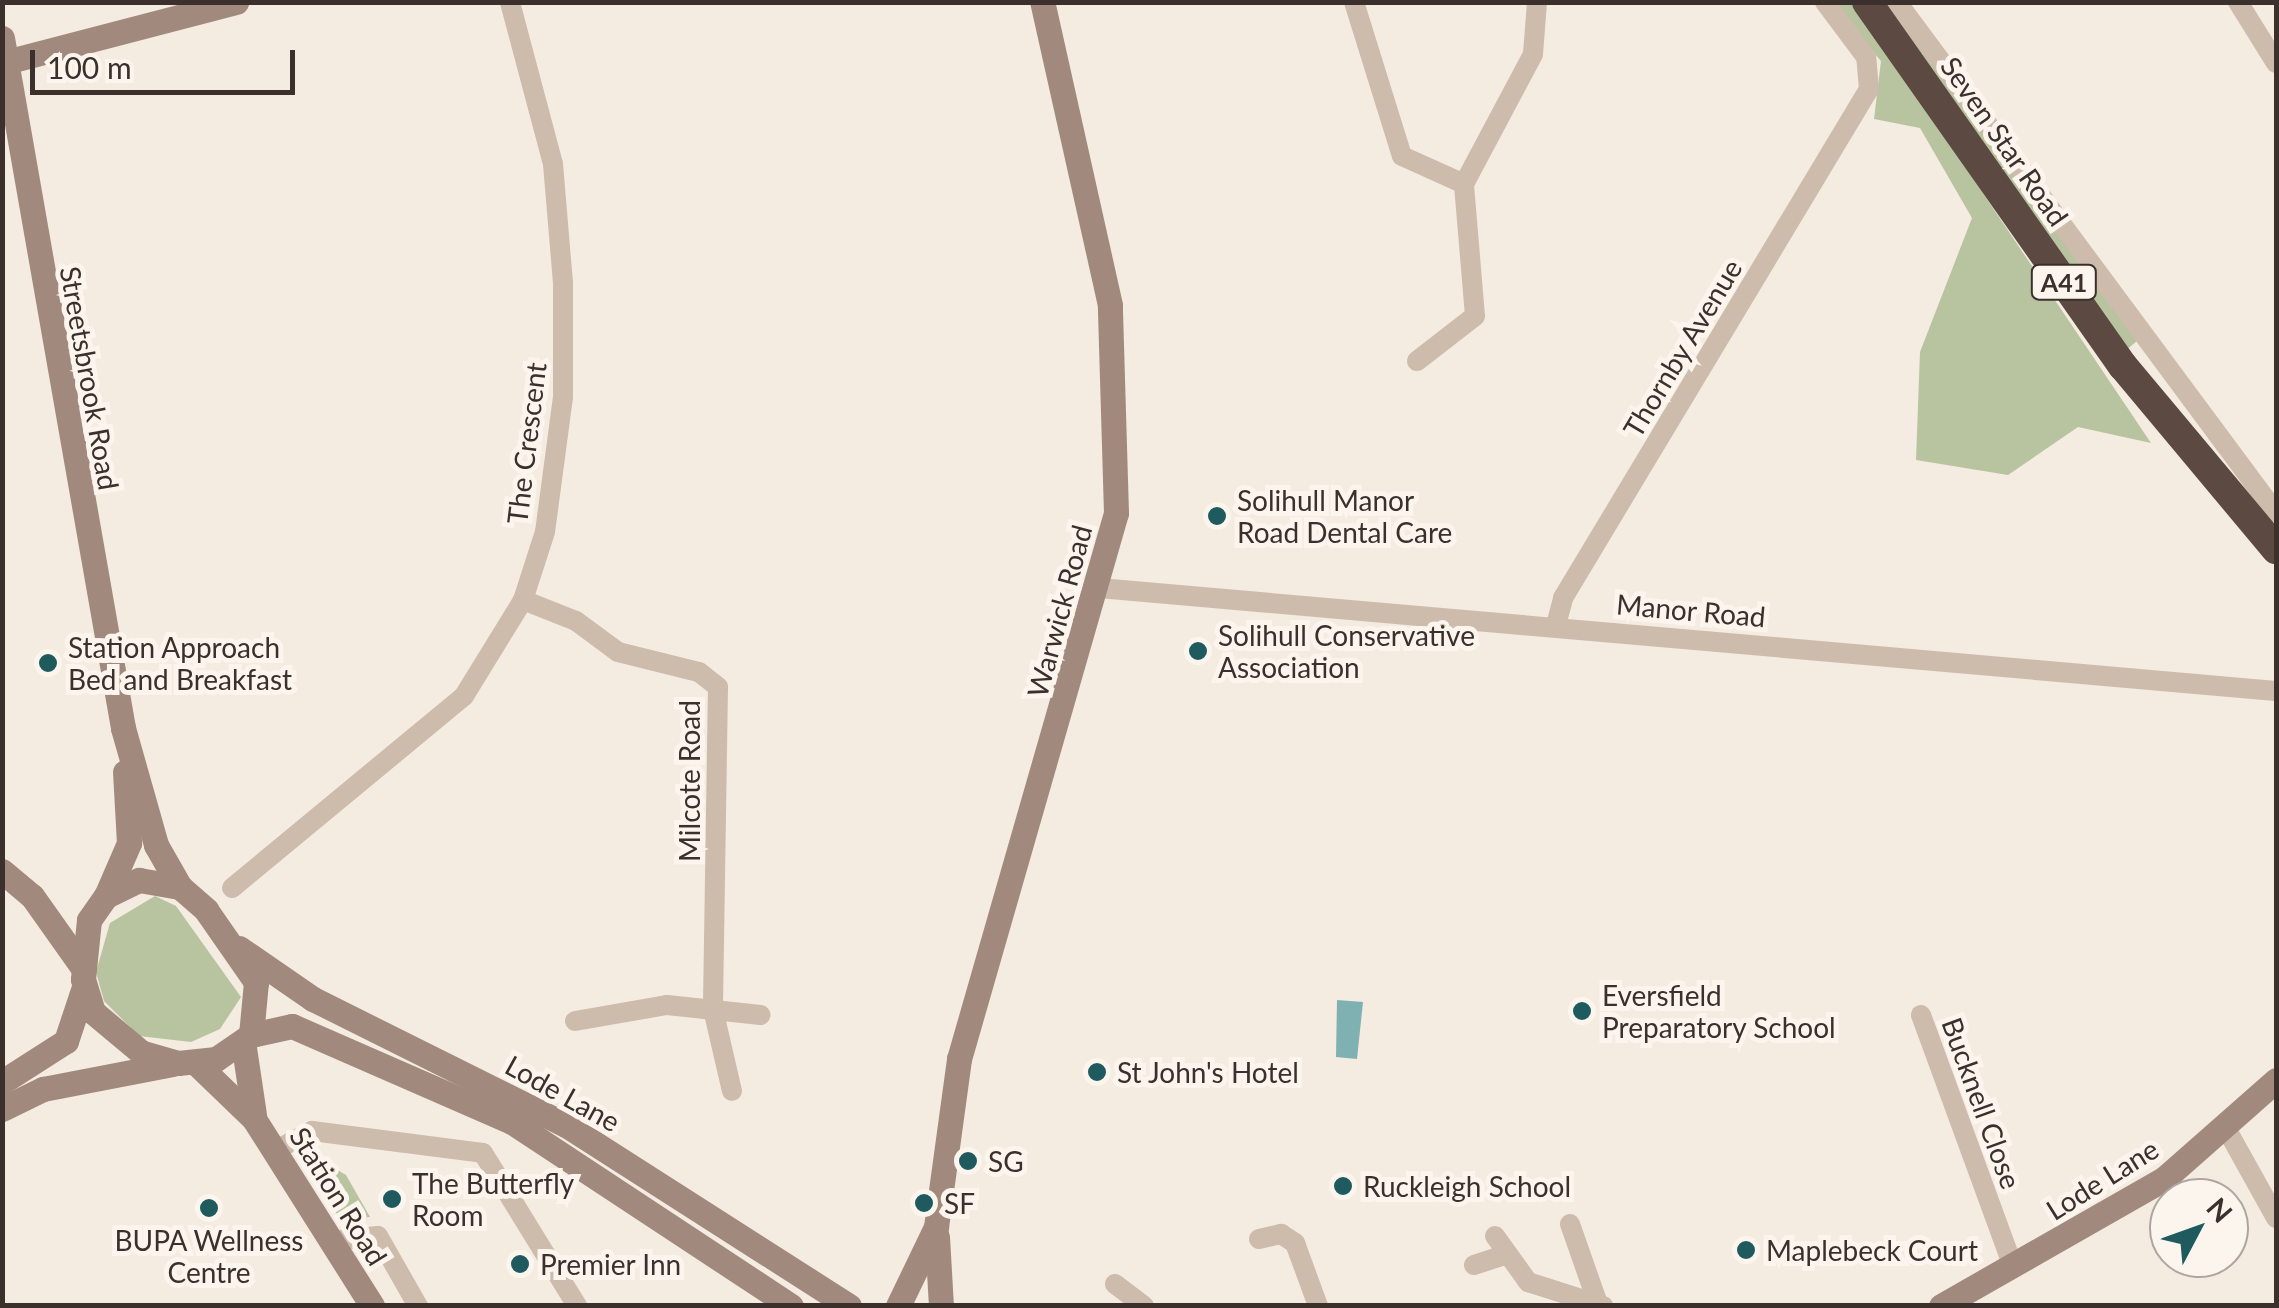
<!DOCTYPE html>
<html>
<head>
<meta charset="utf-8">
<style>
  body { margin:0 }
  #map { position:relative; width:2279px; height:1308px; overflow:hidden; background:#f4ebe1; font-family:Lato,sans-serif }
  div>[style] { position:absolute }
  .green>* { inset:0; background:#b8c4a0 }
  .water>* { inset:0; background:#7fb0b2 }
  .street>* { height:20px; margin:-10px; padding:0 10px; transform-origin:10px; border-radius:10px; background:#cdbbac }
  .secondary>* { height:25px; margin:-12.5px; padding:0 12.5px; transform-origin:12.5px; border-radius:12.5px; background:#a18a7d }
  .highway>* { height:30px; margin:-15px; padding:0 15px; transform-origin:15px; border-radius:15px; background:#5c4a42 }
  .dots>* { width:28px; height:28px; translate:-50% -50%; box-sizing:border-box; border:5px solid #fbf5ee; border-radius:50% }
  span { translate:-50% -50%; white-space:nowrap; text-align:center; line-height:1.15; -webkit-text-stroke:10px #fbf5ee; paint-order:stroke }
  .shield-label span { padding:2px 8px; background:#fbf5ee; border:2px solid; border-radius:8px; -webkit-text-stroke-width:0 }
  .shield-label { font-size:25px; color:#3b302b; font-weight:700 }
  .street-label { font-size:28px; color:#3b302b }
  .poi-label { font-size:28px; color:#3b302b }
  .left { translate:0 -50%; text-align:left }
  .frame { position:absolute; inset:0; border:5px solid #3b302b; pointer-events:none }
  .north { position:absolute; left:2149px; top:1178px; width:100px; height:100px; box-sizing:border-box; background:#fbf5ee; border:2px solid #aea6a0; border-radius:50%; rotate:49deg; font-size:28px; font-weight:700; line-height:40px; text-align:center; color:#3b302b }
  .north::after { content:''; display:block; margin:auto; width:35px; height:45px; background:#1f5a5e; clip-path:polygon(50% 0,100% 100%,50% 72%,0 100%) }
  .scale { position:absolute; left:30px; top:50px; width:265px; height:45px; box-sizing:border-box; border:5px solid #3b302b; border-top:0; padding-left:12px; font-size:30px; line-height:35px; white-space:nowrap; color:#3b302b; -webkit-text-stroke:8px #fbf5ee; paint-order:stroke }
</style>
</head>
<body>
<div id="map">
  <div class="green">
    <div style="clip-path:polygon(1832px 3px,1855px 3px,2151px 443px,2078px 427px,2008px 475px,1916px 460px,1920px 352px,1972px 218px,1920px 128px,1874px 119px,1881px 61px)"></div>
    <div style="clip-path:polygon(1879px 3px,1889px 3px,2137px 341px,2125px 351px)"></div>
    <div style="clip-path:polygon(155px 896px,176px 906px,241px 997px,220px 1029px,191px 1042px,139px 1036px,104px 1001px,96px 972px,110px 923px)"></div>
    <div style="clip-path:polygon(303px 1150px,346px 1175px,370px 1217px,341px 1220px,297px 1155px)"></div>
  </div>
  <div class="water">
    <div style="clip-path:polygon(1337px 1000px,1363px 1002px,1357px 1059px,1336px 1057px)"></div>
  </div>
  <div class="street">
    <div style="left:1354px;top:2px;width:161px;rotate:72.7deg"></div>
    <div style="left:1402px;top:156px;width:68px;rotate:24.3deg"></div>
    <div style="left:1897px;top:2px;width:636px;rotate:53.44deg"></div>
    <div style="left:2238px;top:2px;width:72px;rotate:58.1deg"></div>
    <div style="left:1417px;top:361px;width:73px;rotate:-37.8deg"></div>
    <div style="left:1475px;top:316px;width:132px;rotate:-94.8deg"></div>
    <div style="left:1464px;top:184px;width:147px;rotate:-62deg"></div>
    <div style="left:1533px;top:54px;width:52px;rotate:-85.6deg"></div>
    <div style="left:1099px;top:588px;width:1181px;rotate:5deg"></div>
    <div style="left:523px;top:600px;width:57px;rotate:21.6deg"></div>
    <div style="left:576px;top:621px;width:52px;rotate:36.4deg"></div>
    <div style="left:618px;top:652px;width:83px;rotate:13.9deg"></div>
    <div style="left:699px;top:672px;width:24px;rotate:38deg"></div>
    <div style="left:718px;top:687px;width:322px;rotate:90.9deg"></div>
    <div style="left:713px;top:1009px;width:84px;rotate:77deg"></div>
    <div style="left:1556px;top:625px;width:28px;rotate:-75deg"></div>
    <div style="left:1563px;top:598px;width:594px;rotate:-58.99deg"></div>
    <div style="left:1869px;top:89px;width:32px;rotate:-95deg"></div>
    <div style="left:1866px;top:57px;width:69px;rotate:-126.7deg"></div>
    <div style="left:232px;top:888px;width:301px;rotate:-39.6deg"></div>
    <div style="left:464px;top:696px;width:113px;rotate:-58.4deg"></div>
    <div style="left:523px;top:600px;width:71px;rotate:-72.1deg"></div>
    <div style="left:545px;top:532px;width:136px;rotate:-82.4deg"></div>
    <div style="left:563px;top:397px;width:114px;rotate:-90deg"></div>
    <div style="left:563px;top:283px;width:119px;rotate:-94.8deg"></div>
    <div style="left:553px;top:164px;width:168px;rotate:-104.9deg"></div>
    <div style="left:1921px;top:1015px;width:267px;rotate:69.9deg"></div>
    <div style="left:575px;top:1021px;width:93px;rotate:-9.9deg"></div>
    <div style="left:667px;top:1005px;width:94px;rotate:6.1deg"></div>
    <div style="left:2227px;top:1130px;width:101px;rotate:60.9deg"></div>
    <div style="left:276px;top:1150px;width:41px;rotate:-27.8deg"></div>
    <div style="left:312px;top:1131px;width:172px;rotate:7.3deg"></div>
    <div style="left:483px;top:1153px;width:180px;rotate:58.4deg"></div>
    <div style="left:1570px;top:1224px;width:82px;rotate:70.7deg"></div>
    <div style="left:1495px;top:1236px;width:57px;rotate:54.3deg"></div>
    <div style="left:1528px;top:1282px;width:79px;rotate:17.7deg"></div>
    <div style="left:1259px;top:1239px;width:23px;rotate:-13deg"></div>
    <div style="left:1281px;top:1234px;width:17px;rotate:33deg"></div>
    <div style="left:1295px;top:1243px;width:67px;rotate:69.9deg"></div>
    <div style="left:331px;top:1241px;width:47px;rotate:-6.1deg"></div>
    <div style="left:378px;top:1236px;width:81px;rotate:60.3deg"></div>
    <div style="left:1474px;top:1265px;width:29px;rotate:-18deg"></div>
    <div style="left:1115px;top:1284px;width:36px;rotate:37deg"></div>
  </div>
  <div class="secondary">
    <div style="left:2px;top:38px;width:701px;rotate:80.05deg"></div>
    <div style="left:123px;top:728px;width:122px;rotate:74.2deg"></div>
    <div style="left:156px;top:845px;width:48px;rotate:60.3deg"></div>
    <div style="left:2px;top:63px;width:242px;rotate:-14.6deg"></div>
    <div style="left:2px;top:871px;width:39px;rotate:40deg"></div>
    <div style="left:32px;top:896px;width:88px;rotate:54.7deg"></div>
    <div style="left:139px;top:880px;width:42px;rotate:9.7deg"></div>
    <div style="left:180px;top:887px;width:35px;rotate:41deg"></div>
    <div style="left:206px;top:910px;width:88px;rotate:55.2deg"></div>
    <div style="left:256px;top:982px;width:53px;rotate:95.4deg"></div>
    <div style="left:251px;top:1035px;width:42px;rotate:145.6deg"></div>
    <div style="left:216px;top:1059px;width:38px;rotate:174deg"></div>
    <div style="left:178px;top:1063px;width:37px;rotate:-164deg"></div>
    <div style="left:142px;top:1053px;width:64px;rotate:-140.1deg"></div>
    <div style="left:93px;top:1012px;width:34px;rotate:-107deg"></div>
    <div style="left:83px;top:979px;width:59px;rotate:-84.2deg"></div>
    <div style="left:89px;top:920px;width:29px;rotate:-55deg"></div>
    <div style="left:106px;top:896px;width:37px;rotate:-26deg"></div>
    <div style="left:106px;top:896px;width:58px;rotate:-66.5deg"></div>
    <div style="left:129px;top:843px;width:71px;rotate:-93.2deg"></div>
    <div style="left:239px;top:948px;width:90px;rotate:34.6deg"></div>
    <div style="left:313px;top:999px;width:283px;rotate:26.5deg"></div>
    <div style="left:566px;top:1125px;width:336px;rotate:32.6deg"></div>
    <div style="left:251px;top:1035px;width:42px;rotate:-12.4deg"></div>
    <div style="left:292px;top:1026px;width:240px;rotate:23.6deg"></div>
    <div style="left:512px;top:1122px;width:334px;rotate:33.4deg"></div>
    <div style="left:243px;top:1041px;width:75px;rotate:81.5deg"></div>
    <div style="left:197px;top:1064px;width:79px;rotate:44deg"></div>
    <div style="left:254px;top:1119px;width:221px;rotate:57.7deg"></div>
    <div style="left:2px;top:1082px;width:76px;rotate:-32.6deg"></div>
    <div style="left:66px;top:1041px;width:57px;rotate:-71.6deg"></div>
    <div style="left:2px;top:1109px;width:46px;rotate:-26deg"></div>
    <div style="left:43px;top:1089px;width:132px;rotate:-10.9deg"></div>
    <div style="left:937px;top:1237px;width:69px;rotate:86.7deg"></div>
    <div style="left:898px;top:1306px;width:88px;rotate:-64.3deg"></div>
    <div style="left:936px;top:1227px;width:170px;rotate:-82.2deg"></div>
    <div style="left:959px;top:1059px;width:568px;rotate:-73.96deg"></div>
    <div style="left:1116px;top:513px;width:208px;rotate:-91.7deg"></div>
    <div style="left:1110px;top:305px;width:311px;rotate:-102.6deg"></div>
    <div style="left:1941px;top:1306px;width:258px;rotate:-29.7deg"></div>
    <div style="left:2165px;top:1178px;width:148px;rotate:-41.4deg"></div>
  </div>
  <div class="highway">
    <div style="left:1867px;top:2px;width:445px;rotate:54.9deg"></div>
    <div style="left:2123px;top:366px;width:239px;rotate:50.1deg"></div>
  </div>
  <div class="dots">
    <div style="left:1217px;top:516px;background:#1f5a5e"></div>
    <div style="left:1198px;top:651px;background:#1f5a5e"></div>
    <div style="left:48px;top:663px;background:#1f5a5e"></div>
    <div style="left:1582px;top:1011px;background:#1f5a5e"></div>
    <div style="left:1097px;top:1072px;background:#1f5a5e"></div>
    <div style="left:968px;top:1161px;background:#1f5a5e"></div>
    <div style="left:1343px;top:1186px;background:#1f5a5e"></div>
    <div style="left:392px;top:1199px;background:#1f5a5e"></div>
    <div style="left:924px;top:1203px;background:#1f5a5e"></div>
    <div style="left:209px;top:1208px;background:#1f5a5e"></div>
    <div style="left:1746px;top:1250px;background:#1f5a5e"></div>
    <div style="left:520px;top:1264px;background:#1f5a5e"></div>
  </div>
  <div class="shield-label">
    <span style="left:2064px;top:282px">A41</span>
  </div>
  <div class="street-label">
    <span style="left:2005px;top:141px;rotate:55deg">Seven Star Road</span>
    <span style="left:1682px;top:348px;rotate:-59deg">Thornby Avenue</span>
    <span style="left:90px;top:378px;rotate:80deg">Streetsbrook Road</span>
    <span style="left:526px;top:443px;rotate:-83deg">The Crescent</span>
    <span style="left:1691px;top:610px;rotate:5deg">Manor Road</span>
    <span style="left:1059px;top:611px;rotate:-75deg">Warwick Road</span>
    <span style="left:689px;top:781px;rotate:-90deg">Milcote Road</span>
    <span style="left:563px;top:1093px;rotate:29deg">Lode Lane</span>
    <span style="left:1982px;top:1103px;rotate:70deg">Bucknell Close</span>
    <span style="left:2102px;top:1179px;rotate:-32deg">Lode Lane</span>
    <span style="left:339px;top:1196px;rotate:58deg">Station Road</span>
  </div>
  <div class="poi-label">
    <span class="left" style="left:1237px;top:516px">Solihull Manor<br>Road Dental Care</span>
    <span class="left" style="left:1218px;top:651px">Solihull Conservative<br>Association</span>
    <span class="left" style="left:68px;top:663px">Station Approach<br>Bed and Breakfast</span>
    <span class="left" style="left:1602px;top:1011px">Eversfield<br>Preparatory School</span>
    <span class="left" style="left:1117px;top:1072px">St John's Hotel</span>
    <span class="left" style="left:988px;top:1161px">SG</span>
    <span class="left" style="left:412px;top:1199px">The Butterfly<br>Room</span>
    <span class="left" style="left:1363px;top:1186px">Ruckleigh School</span>
    <span class="left" style="left:944px;top:1203px">SF</span>
    <span style="left:209px;top:1256px">BUPA Wellness<br>Centre</span>
    <span class="left" style="left:1766px;top:1250px">Maplebeck Court</span>
    <span class="left" style="left:540px;top:1264px">Premier Inn</span>
  </div>
  <div class="frame"></div>
  <div class="north">N</div>
  <div class="scale">100 m</div>
</div>
</body>
</html>
